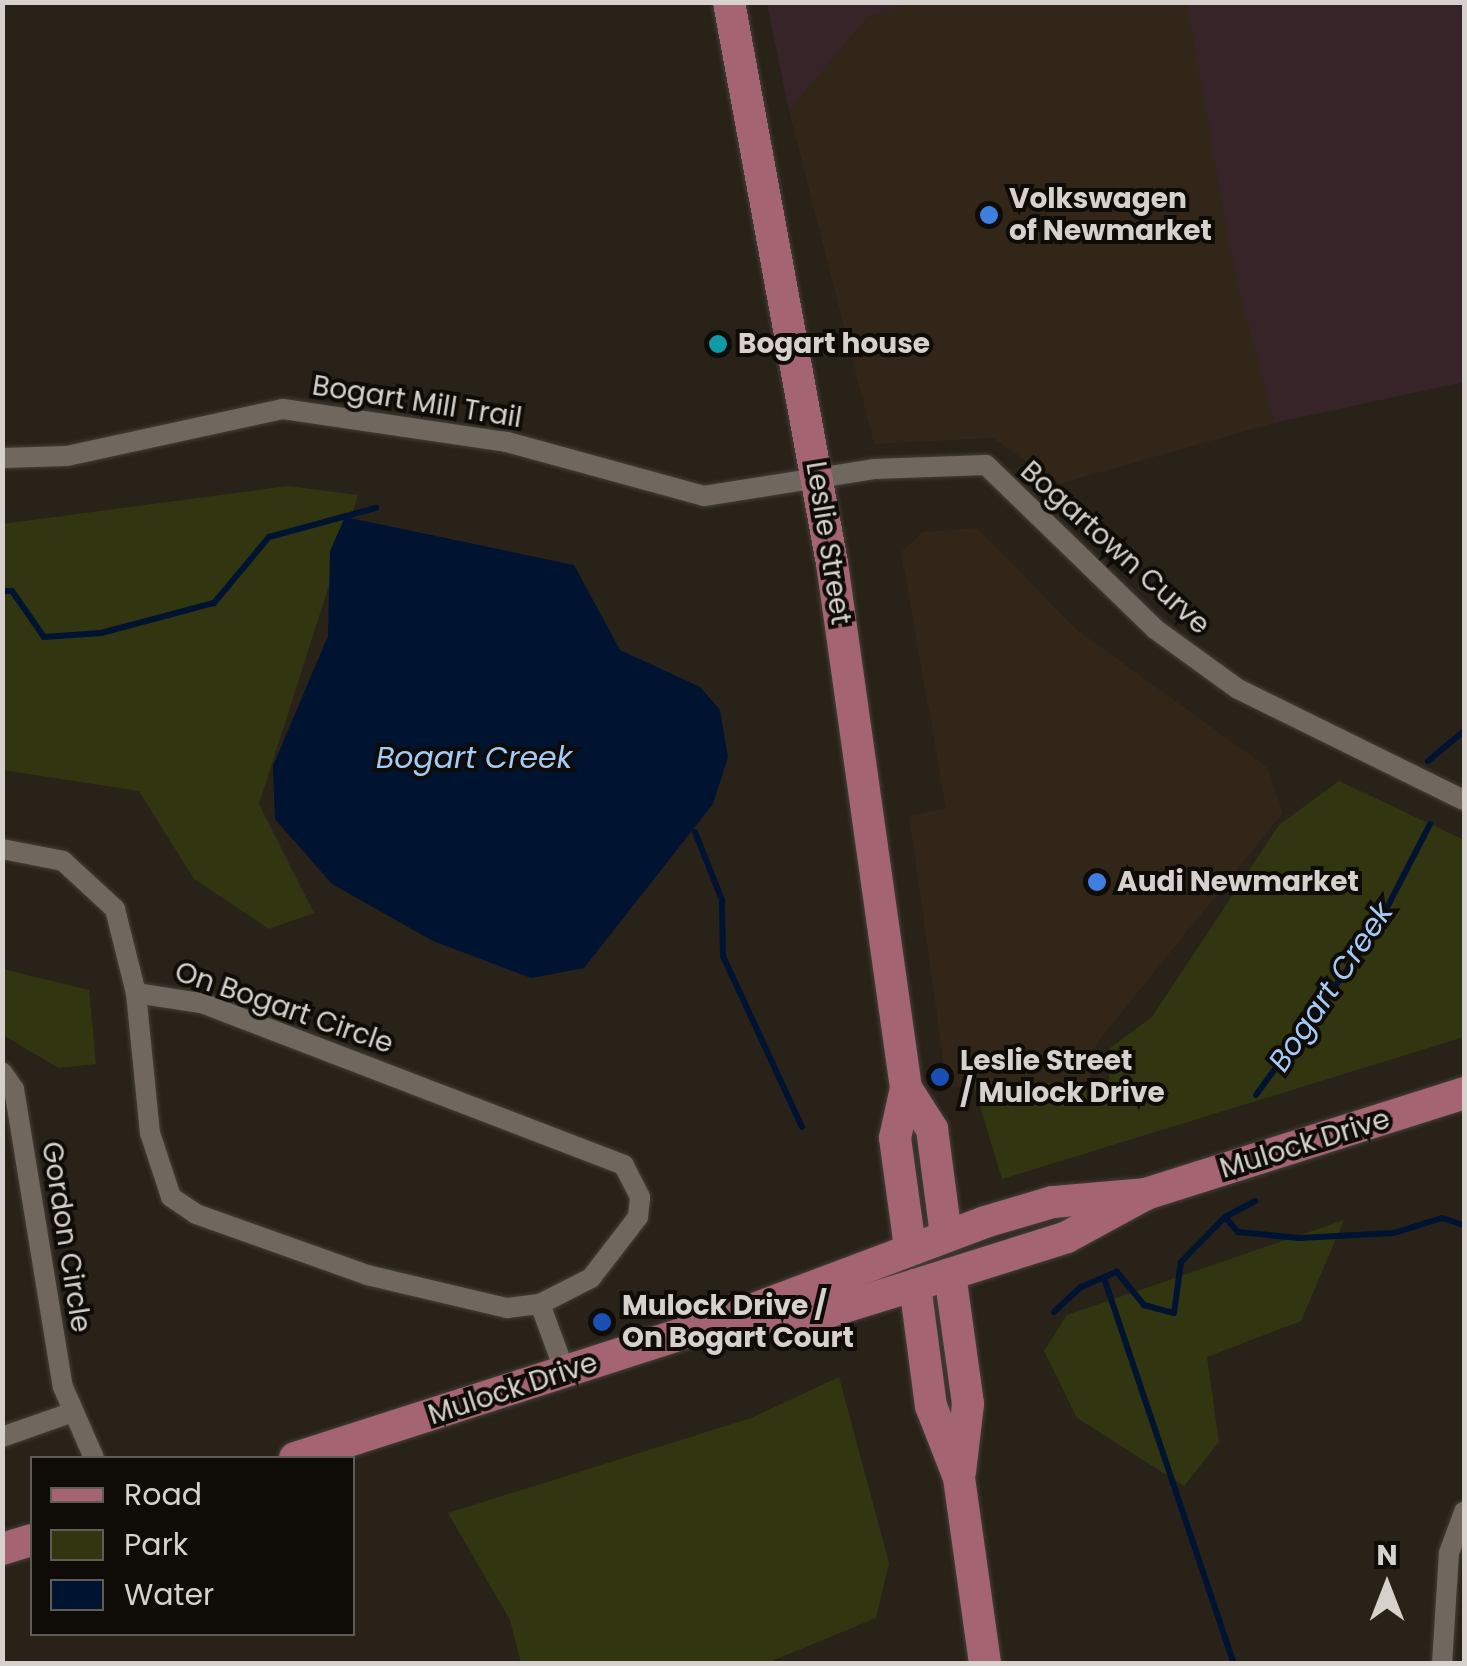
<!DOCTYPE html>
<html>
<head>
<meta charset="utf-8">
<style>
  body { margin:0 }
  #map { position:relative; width:1467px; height:1666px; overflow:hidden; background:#282219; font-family:Poppins,sans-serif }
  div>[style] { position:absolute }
  .built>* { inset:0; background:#312618 }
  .industrial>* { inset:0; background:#372428 }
  .green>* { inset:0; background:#313611 }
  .water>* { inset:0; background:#001330 }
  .stream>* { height:6px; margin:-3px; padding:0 3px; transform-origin:3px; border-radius:3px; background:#001330 }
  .roads { filter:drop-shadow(0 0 2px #443e39) drop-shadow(0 0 2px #443e39) }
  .minor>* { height:20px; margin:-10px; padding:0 10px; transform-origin:10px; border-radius:10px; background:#70685e }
  .primary>* { height:32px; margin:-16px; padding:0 16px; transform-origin:16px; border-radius:16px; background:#a46472 }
  .dots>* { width:28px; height:28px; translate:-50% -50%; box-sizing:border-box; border:5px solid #0f0c08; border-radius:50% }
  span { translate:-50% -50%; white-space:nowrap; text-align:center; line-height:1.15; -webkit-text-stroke:8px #0f0c08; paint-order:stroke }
  .poi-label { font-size:28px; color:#d6d1cc; font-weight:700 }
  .left { translate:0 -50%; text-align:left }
  .street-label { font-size:28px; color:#d6d1cc }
  .water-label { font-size:30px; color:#a3cbfa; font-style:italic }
  .frame { position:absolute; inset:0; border:5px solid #d6d1cc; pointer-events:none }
  .legend { position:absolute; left:30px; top:1456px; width:325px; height:180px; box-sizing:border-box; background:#0f0c08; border:2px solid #5f5b56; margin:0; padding:12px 18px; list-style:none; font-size:30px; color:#d6d1cc }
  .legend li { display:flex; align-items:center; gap:20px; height:50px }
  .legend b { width:50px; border:2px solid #5f5b56 }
  .north { position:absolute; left:1337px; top:1536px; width:100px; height:100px; -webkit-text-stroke:8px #0f0c08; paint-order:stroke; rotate:0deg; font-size:28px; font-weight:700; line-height:40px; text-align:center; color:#d6d1cc }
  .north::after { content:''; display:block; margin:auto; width:35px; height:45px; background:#d6d1cc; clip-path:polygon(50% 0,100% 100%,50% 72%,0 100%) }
</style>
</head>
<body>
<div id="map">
  <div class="built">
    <div style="clip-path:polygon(913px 3px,1187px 3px,1234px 270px,1274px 423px,1059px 484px,993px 438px,874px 444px,789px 111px,868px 17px)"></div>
    <div style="clip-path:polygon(977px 528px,1076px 629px,1268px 768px,1283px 813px,1096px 1044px,1090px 1082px,947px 1087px,909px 816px,946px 808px,901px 552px,923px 532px)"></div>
  </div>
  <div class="industrial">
    <div style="clip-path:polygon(767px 3px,767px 2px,913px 3px,868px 17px,789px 111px)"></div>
    <div style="clip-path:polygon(1187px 3px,1464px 3px,1464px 382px,1274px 423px,1234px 270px)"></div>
  </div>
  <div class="green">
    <div style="clip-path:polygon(288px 486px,358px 495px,259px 804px,314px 913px,269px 929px,194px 879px,139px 791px,3px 770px,2px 524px)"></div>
    <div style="clip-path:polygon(1339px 781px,1464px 840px,1464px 1037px,1002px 1179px,973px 1083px,1109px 1082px,1110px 1048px,1152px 1017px,1279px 825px)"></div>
    <div style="clip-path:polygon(3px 969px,89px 990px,96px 1064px,58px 1068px,3px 1035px)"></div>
    <div style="clip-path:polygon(1344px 1220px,1301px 1321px,1207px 1357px,1219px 1442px,1184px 1486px,1077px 1418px,1044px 1351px,1067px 1315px)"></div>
    <div style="clip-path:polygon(839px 1377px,889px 1563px,876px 1618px,767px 1663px,521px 1663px,510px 1620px,448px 1513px,751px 1418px)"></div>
  </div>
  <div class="water">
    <div style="clip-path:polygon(345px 517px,574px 565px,620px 650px,700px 687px,720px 710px,728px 757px,713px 804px,584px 968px,531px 978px,433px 941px,332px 884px,275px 819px,273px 766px,328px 636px,330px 551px)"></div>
  </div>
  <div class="stream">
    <div style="left:2px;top:591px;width:10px"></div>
    <div style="left:12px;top:591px;width:56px;rotate:55.2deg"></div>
    <div style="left:44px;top:637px;width:57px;rotate:-4deg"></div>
    <div style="left:101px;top:633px;width:117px;rotate:-14.9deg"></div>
    <div style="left:214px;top:603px;width:86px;rotate:-50.2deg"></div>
    <div style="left:269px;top:537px;width:111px;rotate:-15.2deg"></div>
    <div style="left:1428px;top:761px;width:47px;rotate:-39.8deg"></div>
    <div style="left:695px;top:832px;width:73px;rotate:68.3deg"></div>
    <div style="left:722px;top:900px;width:56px;rotate:89deg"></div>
    <div style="left:723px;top:956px;width:188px;rotate:65.2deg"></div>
    <div style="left:1256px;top:1095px;width:203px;rotate:-54deg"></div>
    <div style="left:1375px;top:931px;width:120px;rotate:-62.8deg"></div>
    <div style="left:1225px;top:1217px;width:20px;rotate:49deg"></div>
    <div style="left:1238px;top:1232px;width:61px;rotate:5.6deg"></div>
    <div style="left:1299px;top:1238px;width:95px;rotate:-3deg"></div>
    <div style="left:1394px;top:1233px;width:50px;rotate:-17.4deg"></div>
    <div style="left:1442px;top:1218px;width:23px;rotate:18deg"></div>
    <div style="left:1104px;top:1278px;width:407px;rotate:71.4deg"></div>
    <div style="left:1054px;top:1312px;width:37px;rotate:-43deg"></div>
    <div style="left:1081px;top:1287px;width:39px;rotate:-23deg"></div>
    <div style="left:1117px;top:1272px;width:43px;rotate:50.7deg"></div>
    <div style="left:1144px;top:1305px;width:31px;rotate:15deg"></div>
    <div style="left:1174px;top:1313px;width:51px;rotate:-82.2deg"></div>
    <div style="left:1181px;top:1262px;width:63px;rotate:-45.6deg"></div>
    <div style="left:1225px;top:1217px;width:34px;rotate:-28deg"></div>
  </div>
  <div class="roads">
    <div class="minor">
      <div style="left:2px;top:458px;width:65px;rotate:-1.8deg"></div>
      <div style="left:67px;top:456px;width:221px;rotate:-12.3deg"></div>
      <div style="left:283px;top:409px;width:226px;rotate:8.4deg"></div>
      <div style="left:507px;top:442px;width:204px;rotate:15.3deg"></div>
      <div style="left:704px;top:496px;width:172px;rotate:-9deg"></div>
      <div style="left:874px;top:469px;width:112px;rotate:-2deg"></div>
      <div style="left:986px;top:465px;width:235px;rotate:44.1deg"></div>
      <div style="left:1155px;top:629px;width:102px;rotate:35.9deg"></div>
      <div style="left:1238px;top:689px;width:252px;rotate:26.2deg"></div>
      <div style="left:2px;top:849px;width:62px;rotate:11.1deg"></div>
      <div style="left:63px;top:861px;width:71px;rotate:42.7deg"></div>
      <div style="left:115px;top:909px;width:87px;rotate:76deg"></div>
      <div style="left:136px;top:993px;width:141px;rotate:84.3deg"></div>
      <div style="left:150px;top:1133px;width:67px;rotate:71.8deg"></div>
      <div style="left:171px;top:1197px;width:30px;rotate:34deg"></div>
      <div style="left:196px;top:1214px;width:182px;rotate:19.6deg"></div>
      <div style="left:367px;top:1275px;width:144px;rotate:13.3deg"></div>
      <div style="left:507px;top:1308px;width:33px;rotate:-7deg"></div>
      <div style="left:540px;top:1304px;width:57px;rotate:-27deg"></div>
      <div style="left:591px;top:1278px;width:77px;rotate:-52.4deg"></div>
      <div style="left:638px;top:1217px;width:20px;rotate:-84deg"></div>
      <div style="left:640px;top:1197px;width:36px;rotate:-117deg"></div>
      <div style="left:624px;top:1165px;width:453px;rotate:-159deg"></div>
      <div style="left:201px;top:1003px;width:66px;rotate:-171.3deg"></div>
      <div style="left:2px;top:1072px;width:21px;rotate:55deg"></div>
      <div style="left:14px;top:1089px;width:302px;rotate:80.7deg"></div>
      <div style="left:63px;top:1387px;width:77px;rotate:66.4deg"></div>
      <div style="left:540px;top:1304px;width:72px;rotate:69.8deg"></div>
      <div style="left:2px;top:1437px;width:75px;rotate:-19.4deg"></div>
      <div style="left:1442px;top:1664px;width:111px;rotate:-86.4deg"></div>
      <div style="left:1449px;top:1553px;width:44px;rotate:-69.9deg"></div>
    </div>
    <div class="primary">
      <div style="left:729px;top:2px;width:570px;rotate:79.6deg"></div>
      <div style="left:832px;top:563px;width:530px;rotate:81.98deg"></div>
      <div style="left:906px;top:1088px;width:51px;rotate:102.4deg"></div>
      <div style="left:895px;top:1138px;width:111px;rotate:82.2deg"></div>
      <div style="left:906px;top:1088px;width:49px;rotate:57.6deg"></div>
      <div style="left:932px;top:1129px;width:108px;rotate:82.5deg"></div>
      <div style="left:950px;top:1274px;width:131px;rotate:82.1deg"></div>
      <div style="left:968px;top:1404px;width:68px;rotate:96.7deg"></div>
      <div style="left:915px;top:1285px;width:122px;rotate:82.5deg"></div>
      <div style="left:931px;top:1406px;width:77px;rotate:68.7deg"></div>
      <div style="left:959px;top:1478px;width:188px;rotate:82deg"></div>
      <div style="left:745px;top:1318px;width:70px;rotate:-1.6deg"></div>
      <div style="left:815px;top:1316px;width:105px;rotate:-17.2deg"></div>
      <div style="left:915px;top:1285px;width:159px;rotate:-17.5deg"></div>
      <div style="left:1067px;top:1237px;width:90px;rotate:-28.6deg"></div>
      <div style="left:1146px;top:1194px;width:334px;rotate:-17.6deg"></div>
      <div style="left:295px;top:1458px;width:457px;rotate:-17.8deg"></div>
      <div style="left:730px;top:1318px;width:272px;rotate:-20.6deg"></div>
      <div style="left:985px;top:1222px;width:71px;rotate:-16.4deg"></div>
      <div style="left:1053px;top:1202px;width:93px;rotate:-4.9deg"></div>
      <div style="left:2px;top:1549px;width:31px;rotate:-17deg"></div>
    </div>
  </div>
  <div class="dots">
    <div style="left:989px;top:215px;background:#3f7fe0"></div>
    <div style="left:718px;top:344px;background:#0f9aa8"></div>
    <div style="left:1097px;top:882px;background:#3f7fe0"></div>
    <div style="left:940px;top:1077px;background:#1a4fb4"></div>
    <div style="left:602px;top:1322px;background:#1a4fb4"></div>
  </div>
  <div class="poi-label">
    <span class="left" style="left:1009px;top:215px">Volkswagen<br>of Newmarket</span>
    <span class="left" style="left:738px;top:344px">Bogart house</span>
    <span class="left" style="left:1117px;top:882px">Audi Newmarket</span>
    <span class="left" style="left:960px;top:1077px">Leslie Street<br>/ Mulock Drive</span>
    <span class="left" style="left:622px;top:1322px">Mulock Drive /<br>On Bogart Court</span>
  </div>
  <div class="street-label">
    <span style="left:417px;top:402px;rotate:9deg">Bogart Mill Trail</span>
    <span style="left:828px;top:543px;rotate:81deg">Leslie Street</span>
    <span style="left:1115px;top:548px;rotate:42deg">Bogartown Curve</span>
    <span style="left:284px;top:1008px;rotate:19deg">On Bogart Circle</span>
    <span style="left:1305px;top:1144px;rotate:-17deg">Mulock Drive</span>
    <span style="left:66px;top:1237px;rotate:81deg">Gordon Circle</span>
    <span style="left:513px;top:1389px;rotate:-18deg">Mulock Drive</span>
  </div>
  <div class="water-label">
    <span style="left:474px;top:758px">Bogart Creek</span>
    <span style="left:1331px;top:987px;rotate:-56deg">Bogart Creek</span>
  </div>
  <div class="frame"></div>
  <ul class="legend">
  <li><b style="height:12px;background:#a46472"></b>Road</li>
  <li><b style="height:28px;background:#313611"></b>Park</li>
  <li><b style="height:28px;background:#001330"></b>Water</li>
  </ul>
  <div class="north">N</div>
</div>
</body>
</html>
